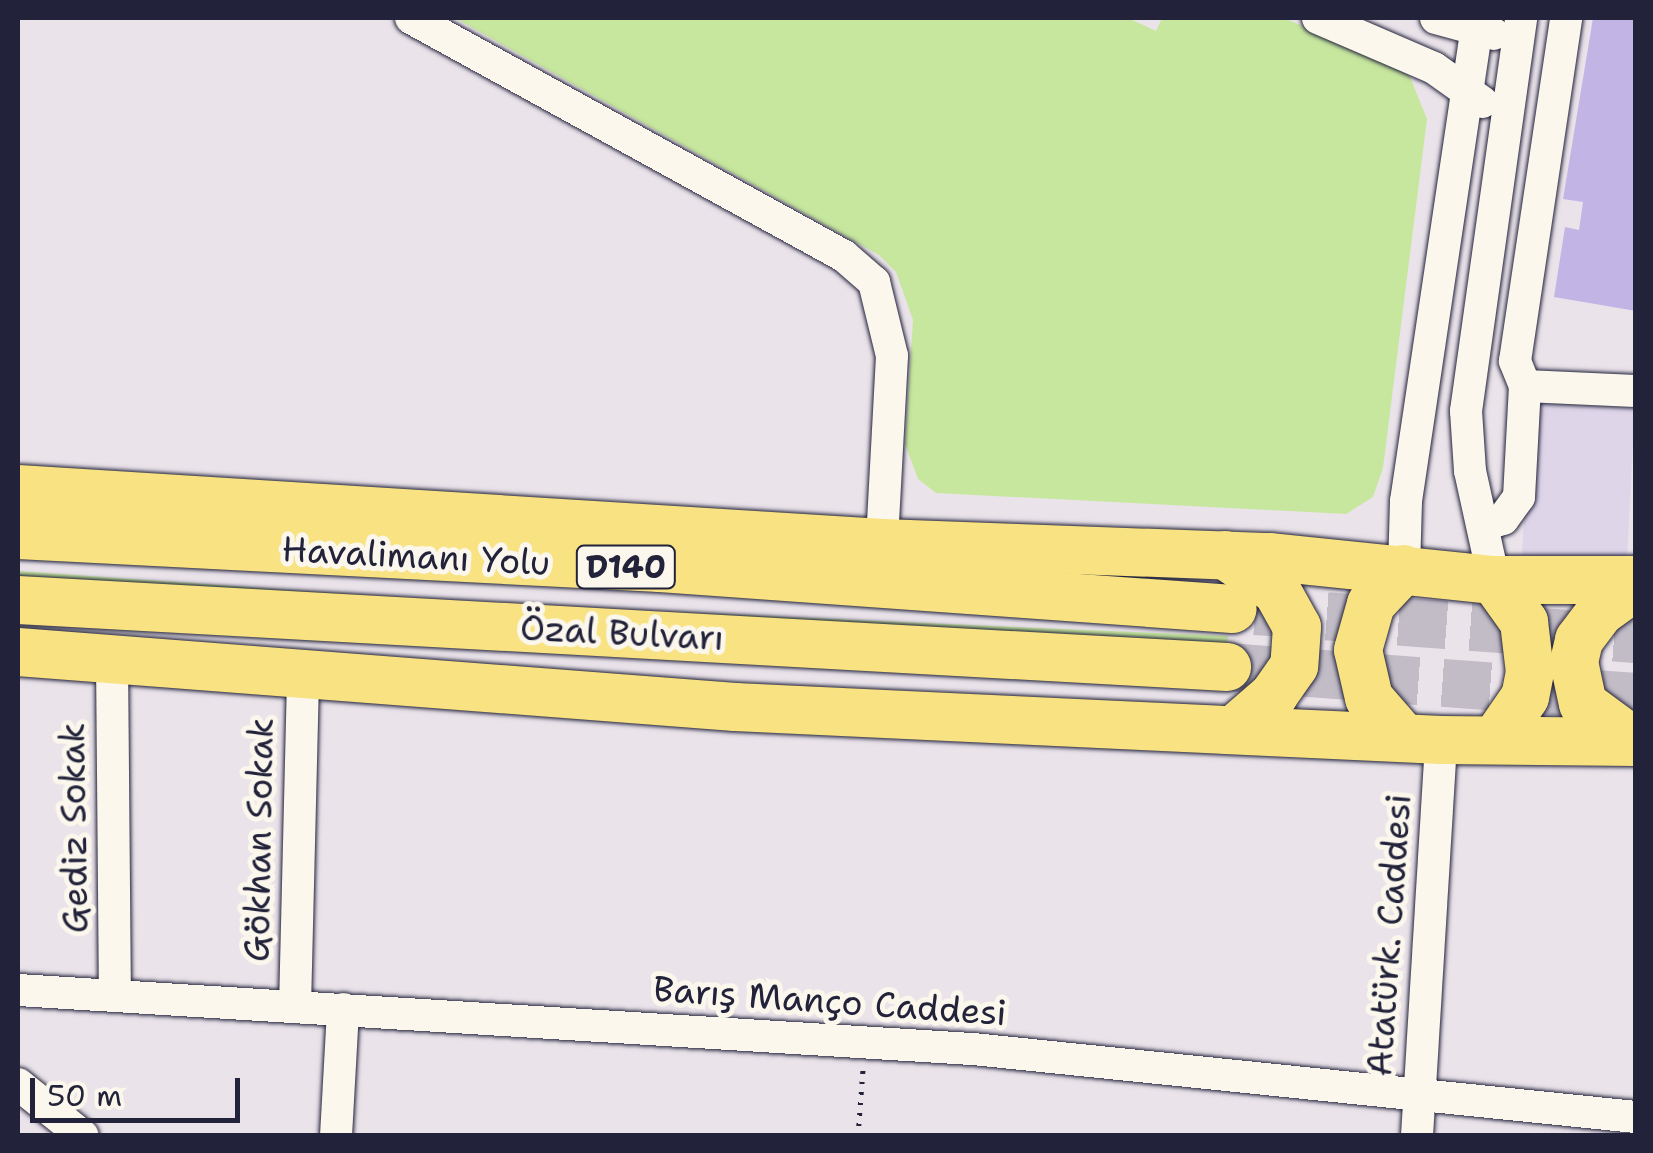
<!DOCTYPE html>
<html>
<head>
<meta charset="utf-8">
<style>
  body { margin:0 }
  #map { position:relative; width:1653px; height:1153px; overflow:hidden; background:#eae3ea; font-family:"Shantell Sans",sans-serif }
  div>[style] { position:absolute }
  .built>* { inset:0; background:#ded5e9; transform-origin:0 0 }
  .green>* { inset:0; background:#c7e79f }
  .building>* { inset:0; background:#c2b5e6 }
  .highway-tunnel>* { height:48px; margin-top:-24px; transform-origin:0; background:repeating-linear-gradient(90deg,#c2bcc7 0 48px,transparent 0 72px) }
  .path>* { height:5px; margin-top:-2.5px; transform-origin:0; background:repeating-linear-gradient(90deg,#22223b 0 2.5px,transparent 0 10.5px) }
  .roads { filter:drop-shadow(0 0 2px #22223b) drop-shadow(0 0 2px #22223b) }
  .minor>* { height:32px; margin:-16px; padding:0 16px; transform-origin:16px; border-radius:16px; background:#fbf7ec }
  .highway>* { height:48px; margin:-24px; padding:0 24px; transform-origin:24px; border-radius:24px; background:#f8e281 }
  span { translate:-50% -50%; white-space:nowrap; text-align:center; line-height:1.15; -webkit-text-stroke:10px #fbf7ec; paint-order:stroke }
  .shield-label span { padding:2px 8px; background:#fbf7ec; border:2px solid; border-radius:8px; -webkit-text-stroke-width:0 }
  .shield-label { font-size:32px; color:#22223b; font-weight:700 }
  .street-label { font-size:35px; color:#22223b }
  .frame { position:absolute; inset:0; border:20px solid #22223b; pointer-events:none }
  .scale { position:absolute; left:30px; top:1078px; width:210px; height:45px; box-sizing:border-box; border:5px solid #22223b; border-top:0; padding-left:12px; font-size:30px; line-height:35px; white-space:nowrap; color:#22223b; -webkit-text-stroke:8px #fbf7ec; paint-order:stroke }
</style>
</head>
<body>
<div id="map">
  <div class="built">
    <div style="left:1530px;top:403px;width:105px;height:152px;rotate:3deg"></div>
  </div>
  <div class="green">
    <div style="clip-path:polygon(455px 18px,1128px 18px,1156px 31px,1162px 18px,1284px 18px,1391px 64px,1410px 77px,1427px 119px,1383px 468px,1373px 497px,1346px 514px,936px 493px,918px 479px,905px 444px,913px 320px,896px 272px,879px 255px)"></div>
    <div style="clip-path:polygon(18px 571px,507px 605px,1228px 636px,1227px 651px,18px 584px)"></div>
  </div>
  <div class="building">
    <div style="clip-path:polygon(1593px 18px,1636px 18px,1636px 311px,1554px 297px,1565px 227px,1579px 230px,1583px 202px,1563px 199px)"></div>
  </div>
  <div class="highway-tunnel">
    <div style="left:1255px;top:611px;width:382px;rotate:4.2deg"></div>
    <div style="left:1227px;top:667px;width:410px;rotate:4.2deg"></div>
  </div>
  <div class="path">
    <div style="left:858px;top:1136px;width:66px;rotate:-85.7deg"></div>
  </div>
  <div class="roads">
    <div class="minor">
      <div style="left:411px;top:18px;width:494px;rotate:28.8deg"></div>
      <div style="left:844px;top:256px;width:40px;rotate:41deg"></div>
      <div style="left:874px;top:282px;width:76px;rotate:76.3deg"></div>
      <div style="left:892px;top:356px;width:187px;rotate:93.1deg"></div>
      <div style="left:1318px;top:18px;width:126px;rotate:23.3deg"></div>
      <div style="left:1434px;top:68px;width:59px;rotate:35.3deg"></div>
      <div style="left:1436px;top:18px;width:60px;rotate:15.4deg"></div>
      <div style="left:1525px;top:386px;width:111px;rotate:2.6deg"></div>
      <div style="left:1484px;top:525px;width:20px;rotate:-18deg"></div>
      <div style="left:1503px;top:519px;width:27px;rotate:-54deg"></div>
      <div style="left:1519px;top:497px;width:111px;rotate:-86.9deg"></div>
      <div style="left:1525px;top:386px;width:27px;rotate:-112deg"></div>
      <div style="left:1515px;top:361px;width:347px;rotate:-81.5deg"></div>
      <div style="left:1404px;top:569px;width:68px;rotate:-88.3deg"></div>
      <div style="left:1406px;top:501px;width:488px;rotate:-81.5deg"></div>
      <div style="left:1494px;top:580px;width:112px;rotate:-102.4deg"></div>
      <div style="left:1470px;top:471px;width:60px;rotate:-93.8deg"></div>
      <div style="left:1466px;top:411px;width:397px;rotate:-82deg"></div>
      <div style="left:112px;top:659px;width:336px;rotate:89.5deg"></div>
      <div style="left:18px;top:990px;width:957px;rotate:3.54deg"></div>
      <div style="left:973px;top:1049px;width:666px;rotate:5.86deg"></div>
      <div style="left:295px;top:1007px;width:332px;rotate:-88.6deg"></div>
      <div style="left:18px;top:1084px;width:83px;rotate:38.7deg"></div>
      <div style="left:336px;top:1136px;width:127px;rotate:-86.8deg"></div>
      <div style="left:1417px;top:1136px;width:397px;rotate:-86.5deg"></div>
    </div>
    <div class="highway">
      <div style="left:18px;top:489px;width:866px;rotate:3.58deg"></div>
      <div style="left:882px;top:543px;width:389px;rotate:2.1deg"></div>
      <div style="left:1271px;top:557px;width:224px;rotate:5.9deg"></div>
      <div style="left:1494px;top:580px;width:142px"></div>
      <div style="left:18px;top:535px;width:643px;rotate:2.94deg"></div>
      <div style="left:660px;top:568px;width:574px;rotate:4.09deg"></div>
      <div style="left:1225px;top:555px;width:63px;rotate:34.7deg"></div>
      <div style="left:1277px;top:591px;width:41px;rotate:60.9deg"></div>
      <div style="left:1297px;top:627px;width:39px;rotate:94deg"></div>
      <div style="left:1294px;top:666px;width:35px;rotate:125deg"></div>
      <div style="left:1274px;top:695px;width:52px;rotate:138.9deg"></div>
      <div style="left:1494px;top:580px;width:52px;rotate:54.5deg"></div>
      <div style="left:1524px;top:622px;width:50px;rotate:83.2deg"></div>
      <div style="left:1530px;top:672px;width:25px;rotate:101deg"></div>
      <div style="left:1525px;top:697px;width:51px;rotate:124.6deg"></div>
      <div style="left:18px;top:600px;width:1211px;rotate:3.17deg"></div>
      <div style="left:18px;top:652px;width:719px;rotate:4.39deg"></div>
      <div style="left:735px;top:707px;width:707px;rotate:2.68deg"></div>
      <div style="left:1441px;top:740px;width:195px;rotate:0.6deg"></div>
      <div style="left:1402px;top:736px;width:50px;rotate:-131deg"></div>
      <div style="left:1369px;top:698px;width:49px;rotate:-102.9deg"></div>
      <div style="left:1358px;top:650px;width:48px;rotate:-74.2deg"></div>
      <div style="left:1371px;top:604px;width:48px;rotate:-46.7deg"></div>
      <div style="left:1635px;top:742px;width:64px;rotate:-143.8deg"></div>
      <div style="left:1583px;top:704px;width:43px;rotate:-102.1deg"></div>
      <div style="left:1574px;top:662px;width:23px;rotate:-77deg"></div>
      <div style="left:1579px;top:640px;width:35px;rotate:-53deg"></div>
      <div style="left:1600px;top:612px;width:44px;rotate:-35.8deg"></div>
    </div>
  </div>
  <div class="shield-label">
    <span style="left:626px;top:567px">D140</span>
  </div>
  <div class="street-label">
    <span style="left:416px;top:556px;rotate:3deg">Havalimanı Yolu</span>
    <span style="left:622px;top:633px;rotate:3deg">Özal Bulvarı</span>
    <span style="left:74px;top:828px;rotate:-91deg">Gediz Sokak</span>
    <span style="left:259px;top:840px;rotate:-89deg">Gökhan Sokak</span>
    <span style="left:1389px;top:935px;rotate:-86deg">Atatürk. Caddesi</span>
    <span style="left:830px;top:1001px;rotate:4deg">Barış Manço Caddesi</span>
  </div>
  <div class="frame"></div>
  <div class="scale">50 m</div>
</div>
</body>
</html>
